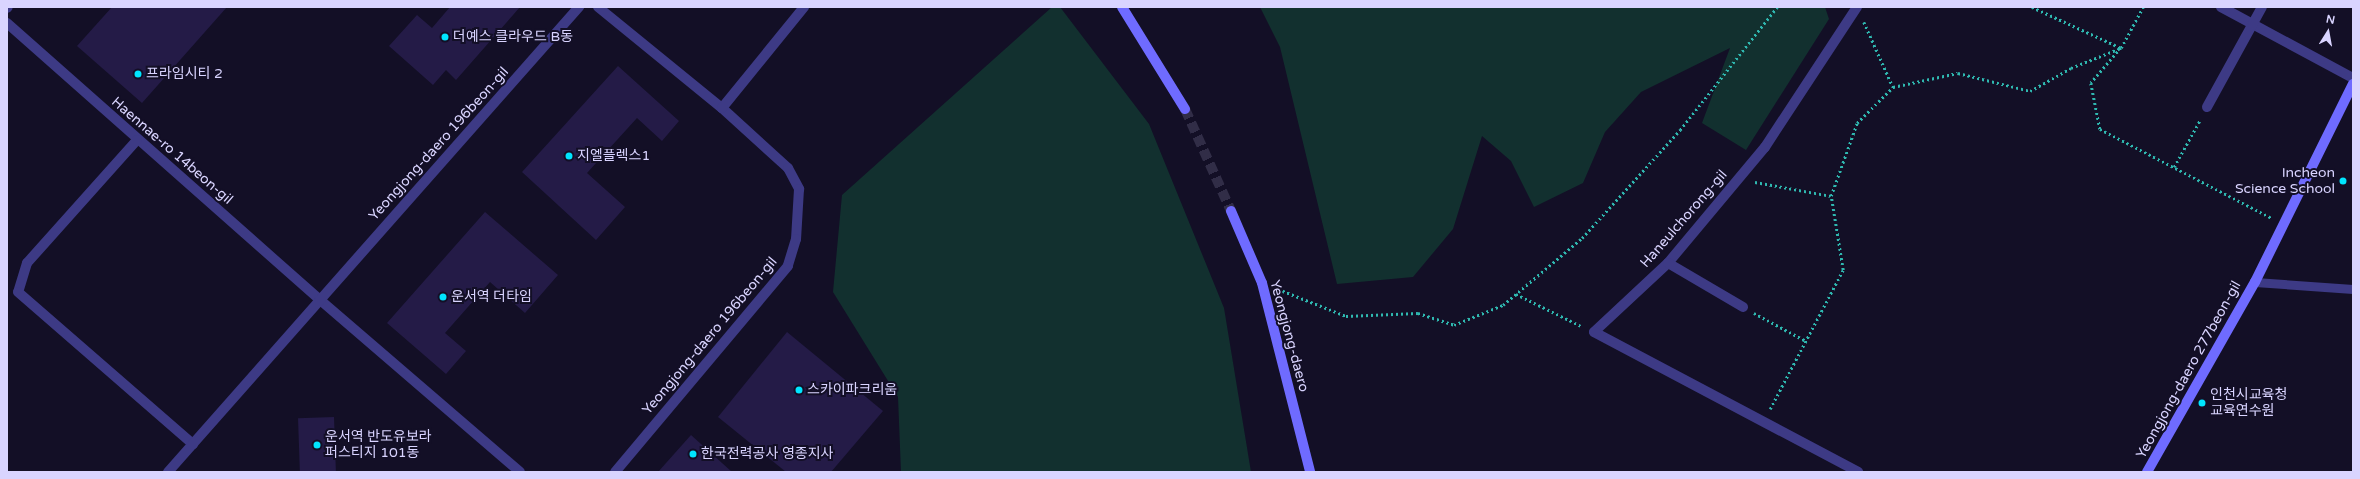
<!DOCTYPE html>
<html>
<head>
<meta charset="utf-8">
<style>
  body { margin:0 }
  #map { position:relative; width:2360px; height:479px; overflow:hidden; background:#130f26; font-family:"Varela Round","Noto Sans KR",sans-serif }
  div>[style] { position:absolute }
  .green>* { inset:0; background:#12302f }
  .building>* { inset:0; background:#241b47; transform-origin:0 0 }
  .secondary-tunnel>* { height:10px; margin-top:-5px; transform-origin:0; background:repeating-linear-gradient(90deg,#312d47 0 10px,transparent 0 15px) }
  .path>* { height:2.5px; margin-top:-1.25px; transform-origin:0; background:repeating-linear-gradient(90deg,#2fb8b0 0 2px,transparent 0 5px) }
  .lane>* { height:9px; margin:-4.5px; padding:0 4.5px; transform-origin:4.5px; border-radius:4.5px; background:#3d3a85 }
  .street>* { height:10px; margin:-5px; padding:0 5px; transform-origin:5px; border-radius:5px; background:#3d3a85 }
  .secondary>* { height:10px; margin:-5px; padding:0 5px; transform-origin:5px; border-radius:5px; background:#6f6bff }
  .dots>* { width:11px; height:11px; translate:-50% -50%; box-sizing:border-box; border:2px solid #130f26; border-radius:50% }
  span { translate:-50% -50%; white-space:nowrap; text-align:center; line-height:1.15; -webkit-text-stroke:4px #130f26; paint-order:stroke }
  .poi-label { font-size:14px; color:#d9d4ff }
  .left { translate:0 -50%; text-align:left }
  .right { translate:-100% -50%; text-align:right }
  .street-label { font-size:14px; color:#d9d4ff }
  .frame { position:absolute; inset:0; border:8px solid #d9d4ff; pointer-events:none }
  .north { position:absolute; left:2308px; top:12px; width:40px; height:40px; -webkit-text-stroke:3px #130f26; paint-order:stroke; rotate:11deg; font-size:11px; font-weight:700; line-height:16px; text-align:center; color:#d9d4ff }
  .north::after { content:''; display:block; margin:auto; width:14px; height:18px; background:#d9d4ff; clip-path:polygon(50% 0,100% 100%,50% 72%,0 100%) }
</style>
</head>
<body>
<div id="map">
  <div class="green">
    <div style="clip-path:polygon(1052px 7px,1060px 7px,1149px 124px,1224px 308px,1251px 472px,901px 472px,898px 397px,833px 292px,842px 195px)"></div>
    <div style="clip-path:polygon(1260px 7px,1825px 7px,1829px 19px,1746px 150px,1702px 123px,1730px 48px,1641px 92px,1605px 132px,1583px 183px,1534px 207px,1511px 161px,1482px 136px,1453px 229px,1413px 277px,1337px 284px,1280px 47px)"></div>
  </div>
  <div class="building">
    <div style="clip-path:polygon(112px 7px,227px 7px,142px 103px,77px 46px)"></div>
    <div style="clip-path:polygon(450px 7px,520px 7px,456px 80px,446px 70px,433px 85px,389px 46px,417px 15px,432px 28px)"></div>
    <div style="clip-path:polygon(618px 66px,679px 121px,662px 141px,637px 118px,587px 173px,625px 207px,596px 240px,522px 172px)"></div>
    <div style="clip-path:polygon(485px 212px,558px 275px,525px 313px,490px 282px,445px 333px,466px 351px,446px 374px,387px 323px)"></div>
    <div style="clip-path:polygon(787px 332px,883px 411px,831px 472px,786px 472px,718px 417px)"></div>
    <div style="left:334px;top:417px;width:55px;height:36px;rotate:88deg"></div>
    <div style="clip-path:polygon(691px 435px,732px 472px,658px 472px)"></div>
  </div>
  <div class="secondary-tunnel">
    <div style="left:1185px;top:109px;width:112px;rotate:65.7deg"></div>
  </div>
  <div class="path">
    <div style="left:2032px;top:7px;width:98px;rotate:24.7deg"></div>
    <div style="left:2121px;top:48px;width:46px;rotate:130.6deg"></div>
    <div style="left:2091px;top:83px;width:47px;rotate:78.9deg"></div>
    <div style="left:2100px;top:129px;width:194px;rotate:27.4deg"></div>
    <div style="left:1864px;top:22px;width:71px;rotate:66deg"></div>
    <div style="left:2174px;top:167px;width:54px;rotate:-61deg"></div>
    <div style="left:1755px;top:182px;width:77px;rotate:10.4deg"></div>
    <div style="left:1278px;top:289px;width:73px;rotate:21.7deg"></div>
    <div style="left:1346px;top:316px;width:72px;rotate:-2.4deg"></div>
    <div style="left:1418px;top:313px;width:38px;rotate:18deg"></div>
    <div style="left:1454px;top:325px;width:53px;rotate:-22.2deg"></div>
    <div style="left:1503px;top:305px;width:104px;rotate:-40.3deg"></div>
    <div style="left:1582px;top:238px;width:146px;rotate:-47.8deg"></div>
    <div style="left:1680px;top:130px;width:157px;rotate:-51.7deg"></div>
    <div style="left:1516px;top:294px;width:72px;rotate:26.2deg"></div>
    <div style="left:1754px;top:313px;width:59px;rotate:28.3deg"></div>
    <div style="left:1770px;top:409px;width:157px;rotate:-62.3deg"></div>
    <div style="left:1843px;top:270px;width:75px;rotate:-99.2deg"></div>
    <div style="left:1831px;top:196px;width:77px;rotate:-70.4deg"></div>
    <div style="left:1857px;top:123px;width:51px;rotate:-45deg"></div>
    <div style="left:1893px;top:87px;width:66px;rotate:-12.2deg"></div>
    <div style="left:1958px;top:73px;width:74px;rotate:14deg"></div>
    <div style="left:2030px;top:91px;width:47px;rotate:-29.3deg"></div>
    <div style="left:2071px;top:68px;width:54px;rotate:-21.8deg"></div>
    <div style="left:2121px;top:48px;width:47px;rotate:-61.8deg"></div>
  </div>
  <div class="lane">
    <div style="left:2255px;top:282px;width:98px;rotate:4.1deg"></div>
  </div>
  <div class="street">
    <div style="left:598px;top:7px;width:160px;rotate:39.2deg"></div>
    <div style="left:722px;top:108px;width:89px;rotate:42.3deg"></div>
    <div style="left:788px;top:168px;width:24px;rotate:62deg"></div>
    <div style="left:799px;top:189px;width:50px;rotate:93.4deg"></div>
    <div style="left:796px;top:239px;width:28px;rotate:107deg"></div>
    <div style="left:788px;top:266px;width:269px;rotate:130deg"></div>
    <div style="left:1857px;top:7px;width:168px;rotate:123.3deg"></div>
    <div style="left:1765px;top:147px;width:151px;rotate:129.9deg"></div>
    <div style="left:1668px;top:263px;width:101px;rotate:137deg"></div>
    <div style="left:1594px;top:332px;width:299px;rotate:27.9deg"></div>
    <div style="left:2221px;top:7px;width:150px;rotate:28.3deg"></div>
    <div style="left:7px;top:8px;width:1px;rotate:-45deg"></div>
    <div style="left:7px;top:23px;width:417px;rotate:41.5deg"></div>
    <div style="left:319px;top:299px;width:265px;rotate:40.7deg"></div>
    <div style="left:2207px;top:107px;width:114px;rotate:-61.2deg"></div>
    <div style="left:722px;top:108px;width:130px;rotate:-50.9deg"></div>
    <div style="left:137px;top:140px;width:165px;rotate:131.8deg"></div>
    <div style="left:27px;top:263px;width:30px;rotate:107deg"></div>
    <div style="left:18px;top:292px;width:232px;rotate:41deg"></div>
    <div style="left:1668px;top:263px;width:87px;rotate:30.4deg"></div>
    <div style="left:168px;top:472px;width:621px;rotate:-48.53deg"></div>
  </div>
  <div class="secondary">
    <div style="left:1122px;top:7px;width:120px;rotate:58.3deg"></div>
    <div style="left:1231px;top:211px;width:78px;rotate:66.7deg"></div>
    <div style="left:1262px;top:283px;width:195px;rotate:75.7deg"></div>
    <div style="left:2147px;top:472px;width:219px;rotate:-60.4deg"></div>
    <div style="left:2255px;top:282px;width:221px;rotate:-63.7deg"></div>
  </div>
  <div class="dots">
    <div style="left:445px;top:37px;background:#00e5ff"></div>
    <div style="left:138px;top:74px;background:#00e5ff"></div>
    <div style="left:569px;top:156px;background:#00e5ff"></div>
    <div style="left:2343px;top:181px;background:#00e5ff"></div>
    <div style="left:443px;top:297px;background:#00e5ff"></div>
    <div style="left:799px;top:390px;background:#00e5ff"></div>
    <div style="left:2202px;top:403px;background:#00e5ff"></div>
    <div style="left:317px;top:445px;background:#00e5ff"></div>
    <div style="left:693px;top:454px;background:#00e5ff"></div>
  </div>
  <div class="poi-label">
    <span class="left" style="left:453px;top:37px">더예스 클라우드 B동</span>
    <span class="left" style="left:146px;top:74px">프라임시티 2</span>
    <span class="left" style="left:577px;top:156px">지엘플렉스1</span>
    <span class="right" style="left:2335px;top:181px">Incheon<br>Science School</span>
    <span class="left" style="left:451px;top:297px">운서역 더타임</span>
    <span class="left" style="left:807px;top:390px">스카이파크리움</span>
    <span class="left" style="left:2210px;top:403px">인천시교육청<br>교육연수원</span>
    <span class="left" style="left:325px;top:445px">운서역 반도유보라<br>퍼스티지 101동</span>
    <span class="left" style="left:701px;top:454px">한국전력공사 영종지사</span>
  </div>
  <div class="street-label">
    <span style="left:439px;top:144px;rotate:-48deg">Yeongjong-daero 196beon-gil</span>
    <span style="left:172px;top:151px;rotate:41deg">Haennae-ro 14beon-gil</span>
    <span style="left:1684px;top:219px;rotate:-49deg">Haneulchorong-gil</span>
    <span style="left:710px;top:336px;rotate:-50deg">Yeongjong-daero 196beon-gil</span>
    <span style="left:1289px;top:336px;rotate:75deg">Yeongjong-daero</span>
    <span style="left:2189px;top:370px;rotate:-61deg">Yeongjong-daero 277beon-gil</span>
  </div>
  <div class="frame"></div>
  <div class="north">N</div>
</div>
</body>
</html>
